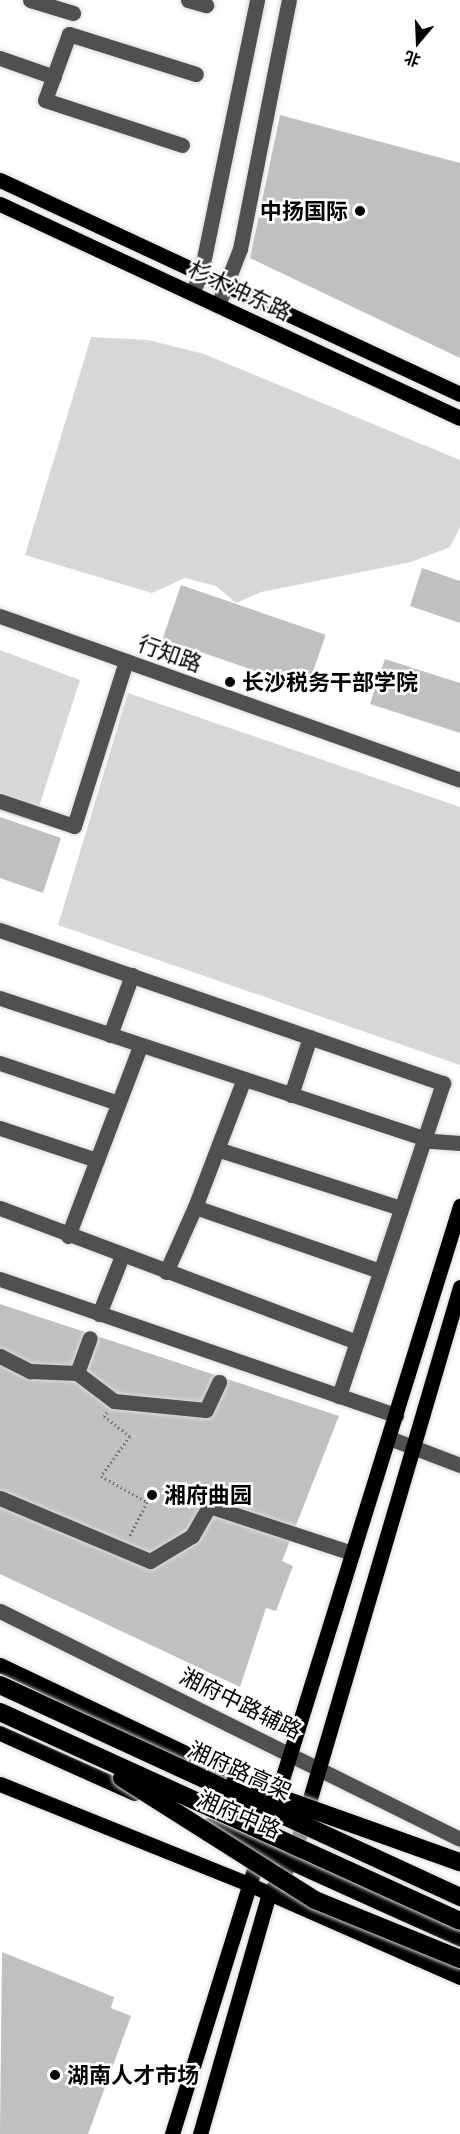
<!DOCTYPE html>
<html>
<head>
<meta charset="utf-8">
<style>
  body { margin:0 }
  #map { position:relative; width:460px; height:2134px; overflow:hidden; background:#fff; font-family:"Exo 2","Noto Sans SC",sans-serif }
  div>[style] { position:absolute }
  .green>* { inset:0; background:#d7d7d7 }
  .building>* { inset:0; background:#c0c0c0; transform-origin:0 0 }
  .path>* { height:3px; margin-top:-1.5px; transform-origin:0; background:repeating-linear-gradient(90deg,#727272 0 1.5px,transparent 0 4.5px) }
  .roads { filter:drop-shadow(0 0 2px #dbdbdb) drop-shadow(0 0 2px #dbdbdb) }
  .minor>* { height:15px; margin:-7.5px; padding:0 7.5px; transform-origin:7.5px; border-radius:7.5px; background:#505050 }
  .major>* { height:15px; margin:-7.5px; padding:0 7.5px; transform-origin:7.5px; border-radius:7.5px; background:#000 }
  .bridges { filter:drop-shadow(0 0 2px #dbdbdb) drop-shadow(0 0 2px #dbdbdb) }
  .highway-bridge>* { height:18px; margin:-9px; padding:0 9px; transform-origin:9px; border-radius:9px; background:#000 }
  .dots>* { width:16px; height:16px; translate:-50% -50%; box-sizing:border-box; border:3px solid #fff; border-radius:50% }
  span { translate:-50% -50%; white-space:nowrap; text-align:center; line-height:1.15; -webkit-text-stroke:5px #fff; paint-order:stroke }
  .poi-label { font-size:22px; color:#000; font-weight:700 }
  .right { translate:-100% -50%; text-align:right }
  .left { translate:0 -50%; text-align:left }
  .street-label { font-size:22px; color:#000 }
  .north { position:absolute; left:388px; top:12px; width:60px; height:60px; -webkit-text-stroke:4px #fff; paint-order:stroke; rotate:199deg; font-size:16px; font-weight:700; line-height:24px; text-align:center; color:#000 }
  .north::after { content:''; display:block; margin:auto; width:21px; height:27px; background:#000; clip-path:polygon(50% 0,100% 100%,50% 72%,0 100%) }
</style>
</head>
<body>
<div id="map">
  <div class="green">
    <div style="clip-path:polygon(91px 337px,148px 340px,204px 354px,460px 460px,460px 527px,450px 547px,411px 562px,261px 592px,236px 603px,216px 586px,185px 578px,152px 593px,25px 555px)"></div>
    <div style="clip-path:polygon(0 650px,80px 680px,34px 822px,0 811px)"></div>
    <div style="clip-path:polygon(128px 693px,460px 807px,460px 1065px,58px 925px)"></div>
  </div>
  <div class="building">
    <div style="clip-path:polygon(280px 115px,460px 163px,460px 358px,250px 258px)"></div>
    <div style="clip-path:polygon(422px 568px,460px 581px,460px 623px,410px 606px)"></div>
    <div style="left:181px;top:585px;width:153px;height:57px;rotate:19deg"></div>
    <div style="clip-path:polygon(385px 659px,460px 683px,460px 733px,370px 704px)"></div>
    <div style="clip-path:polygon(0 817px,61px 838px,43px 893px,0 878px)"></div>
    <div style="clip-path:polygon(0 1304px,339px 1416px,282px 1561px,293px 1566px,276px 1611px,266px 1608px,240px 1687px,0 1574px)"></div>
    <div style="clip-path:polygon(2px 1952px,114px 1997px,111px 2008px,131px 2016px,88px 2134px,0 2134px)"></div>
  </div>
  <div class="path">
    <div style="left:107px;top:1412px;width:5px;rotate:127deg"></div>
    <div style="left:104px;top:1416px;width:33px;rotate:38deg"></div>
    <div style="left:130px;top:1436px;width:49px;rotate:125.9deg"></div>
    <div style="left:101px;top:1476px;width:53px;rotate:29.5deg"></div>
    <div style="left:147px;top:1502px;width:39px;rotate:117deg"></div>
  </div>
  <div class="roads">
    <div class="minor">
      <div style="left:30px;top:0;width:45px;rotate:16.8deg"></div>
      <div style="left:188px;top:0;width:19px;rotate:16deg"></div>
      <div style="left:0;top:58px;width:57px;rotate:19.4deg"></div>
      <div style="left:182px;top:145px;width:144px;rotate:-161.8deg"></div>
      <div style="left:45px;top:100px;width:70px;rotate:-70deg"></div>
      <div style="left:69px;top:34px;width:133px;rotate:17.5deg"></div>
      <div style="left:192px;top:293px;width:22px;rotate:-66deg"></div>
      <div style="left:201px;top:273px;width:279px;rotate:-78.4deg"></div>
      <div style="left:218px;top:305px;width:60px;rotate:-68.6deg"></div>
      <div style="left:240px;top:249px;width:254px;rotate:-78.9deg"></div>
      <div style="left:0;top:616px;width:488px;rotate:19.6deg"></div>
      <div style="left:0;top:801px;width:78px;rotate:18.7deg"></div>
      <div style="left:74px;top:826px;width:173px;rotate:-72.5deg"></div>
      <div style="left:0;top:930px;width:469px;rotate:19.1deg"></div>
      <div style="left:443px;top:1083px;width:330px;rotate:108.4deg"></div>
      <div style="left:0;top:998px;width:455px;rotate:18.3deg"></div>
      <div style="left:432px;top:1141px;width:28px;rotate:4deg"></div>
      <div style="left:110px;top:1035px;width:64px;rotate:-69.9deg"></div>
      <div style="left:0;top:1063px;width:125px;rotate:18.7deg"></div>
      <div style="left:291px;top:1095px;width:61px;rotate:-71.9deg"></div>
      <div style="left:0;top:1128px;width:102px;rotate:18.3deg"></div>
      <div style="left:220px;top:1150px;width:190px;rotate:17.8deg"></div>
      <div style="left:195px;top:1207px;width:137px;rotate:-69.1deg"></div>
      <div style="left:0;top:1208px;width:381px;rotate:20.6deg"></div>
      <div style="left:68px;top:1236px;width:203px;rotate:-69.2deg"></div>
      <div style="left:166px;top:1272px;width:71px;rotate:-66deg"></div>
      <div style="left:195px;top:1207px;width:196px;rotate:19.1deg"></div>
      <div style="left:0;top:1279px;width:419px;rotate:19deg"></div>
      <div style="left:99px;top:1314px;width:62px;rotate:-68.4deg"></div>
      <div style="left:0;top:1356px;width:34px;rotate:27deg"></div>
      <div style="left:30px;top:1371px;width:47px;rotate:2.4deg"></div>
      <div style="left:77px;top:1373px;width:46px;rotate:37.1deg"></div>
      <div style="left:114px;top:1401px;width:92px;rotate:5.6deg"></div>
      <div style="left:206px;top:1410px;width:31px;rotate:-65deg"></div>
      <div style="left:77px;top:1373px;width:37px;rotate:-70deg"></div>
      <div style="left:389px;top:1438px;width:76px;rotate:20.8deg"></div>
      <div style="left:0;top:1498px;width:163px;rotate:22.8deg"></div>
      <div style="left:150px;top:1561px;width:49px;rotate:-30.8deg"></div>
      <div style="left:192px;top:1536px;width:34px;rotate:-60deg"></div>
      <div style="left:209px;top:1506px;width:151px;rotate:18.2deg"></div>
      <div style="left:0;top:1611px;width:513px;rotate:26.37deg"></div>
    </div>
    <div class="major">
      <div style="left:0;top:180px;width:507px;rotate:24.95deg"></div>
      <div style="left:0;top:204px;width:507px;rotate:24.95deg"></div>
      <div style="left:0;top:1665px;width:276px;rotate:25.4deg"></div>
      <div style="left:0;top:1733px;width:147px;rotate:24.1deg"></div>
      <div style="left:0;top:1784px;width:265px;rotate:21.9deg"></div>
      <div style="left:246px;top:1883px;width:234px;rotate:23.7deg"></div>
      <div style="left:208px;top:1825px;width:277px;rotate:24.3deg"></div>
      <div style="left:172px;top:2134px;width:972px;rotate:-72.76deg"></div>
      <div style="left:200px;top:2134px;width:250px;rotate:-74deg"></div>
      <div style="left:269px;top:1894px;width:41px;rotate:-55.9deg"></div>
      <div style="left:292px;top:1860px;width:597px;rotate:-73.66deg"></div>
    </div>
  </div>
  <div class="bridges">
    <div class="highway-bridge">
      <div style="left:0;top:1685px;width:507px;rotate:24.74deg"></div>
      <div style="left:0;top:1712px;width:505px;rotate:24.43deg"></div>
      <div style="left:122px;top:1778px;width:228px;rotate:32.3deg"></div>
      <div style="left:315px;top:1900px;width:157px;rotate:22.1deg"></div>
      <div style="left:235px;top:1782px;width:239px;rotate:19.6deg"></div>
    </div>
  </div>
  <div class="dots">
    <div style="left:360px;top:211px;background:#000"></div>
    <div style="left:230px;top:682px;background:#000"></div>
    <div style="left:152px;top:1495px;background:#000"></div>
    <div style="left:55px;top:2075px;background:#000"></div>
  </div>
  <div class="poi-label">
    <span class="right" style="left:348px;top:211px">中扬国际</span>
    <span class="left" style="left:242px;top:682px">长沙税务干部学院</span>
    <span class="left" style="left:164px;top:1495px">湘府曲园</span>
    <span class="left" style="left:67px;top:2075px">湖南人才市场</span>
  </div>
  <div class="street-label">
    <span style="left:240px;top:290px;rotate:25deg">杉木冲东路</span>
    <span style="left:170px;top:653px;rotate:20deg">行知路</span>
    <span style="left:241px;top:1703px;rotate:26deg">湘府中路辅路</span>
    <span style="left:240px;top:1770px;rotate:24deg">湘府路高架</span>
    <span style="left:239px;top:1814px;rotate:23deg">湘府中路</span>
  </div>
  <div class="north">北</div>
</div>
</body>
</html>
